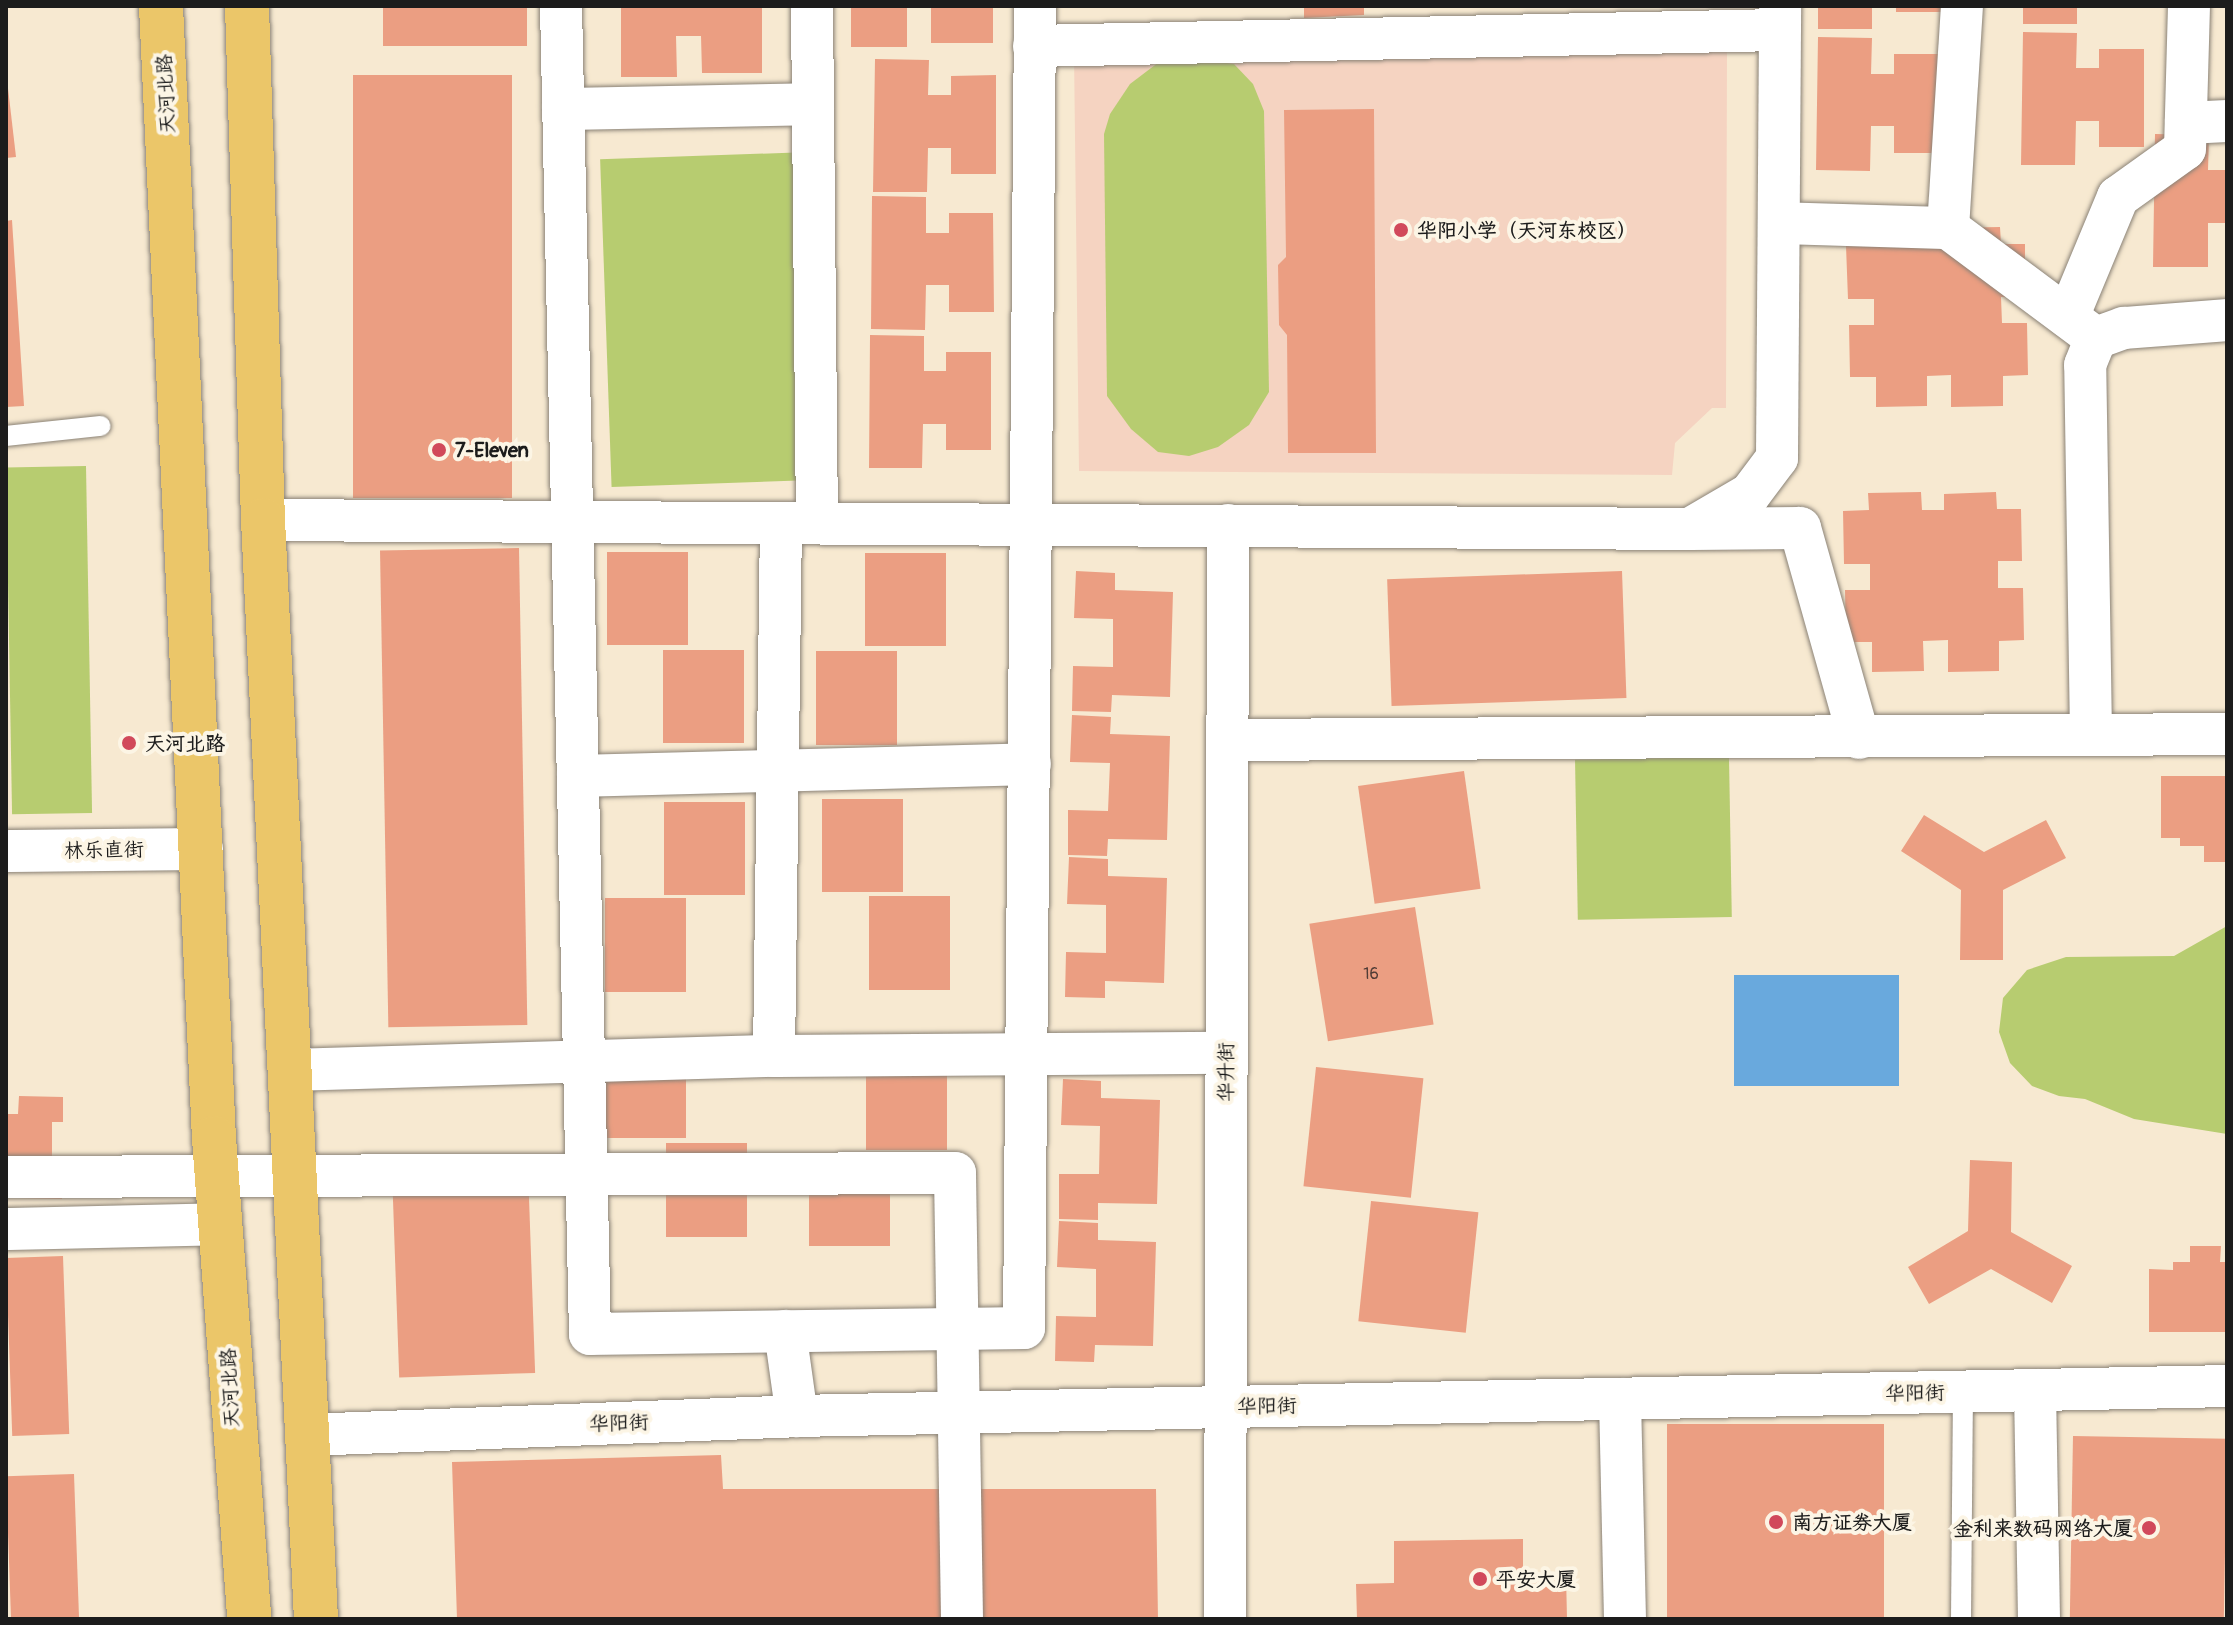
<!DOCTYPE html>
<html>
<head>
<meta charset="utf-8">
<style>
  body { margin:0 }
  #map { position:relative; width:2233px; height:1625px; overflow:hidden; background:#f7e9d1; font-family:Pangolin,"LXGW WenKai TC",sans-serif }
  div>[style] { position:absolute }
  .built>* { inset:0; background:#f5d3c1 }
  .green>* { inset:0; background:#b7cc70; transform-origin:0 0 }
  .water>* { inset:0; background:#69a9dd; transform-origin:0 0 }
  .building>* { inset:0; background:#eb9e82; transform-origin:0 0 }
  .roads { filter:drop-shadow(0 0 2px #8a8276) drop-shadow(0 0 2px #8a8276) }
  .service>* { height:20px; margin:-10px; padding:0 10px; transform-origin:10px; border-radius:10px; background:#fff }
  .minor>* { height:42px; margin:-21px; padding:0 21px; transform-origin:21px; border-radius:21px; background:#fff }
  .primary>* { height:44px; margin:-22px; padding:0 22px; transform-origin:22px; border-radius:22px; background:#ebc669 }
  .dots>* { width:22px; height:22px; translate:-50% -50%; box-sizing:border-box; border:4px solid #fcf5e5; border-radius:50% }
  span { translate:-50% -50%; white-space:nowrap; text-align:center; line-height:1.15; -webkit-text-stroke:8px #fcf5e5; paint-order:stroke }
  .number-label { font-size:16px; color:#503c36 }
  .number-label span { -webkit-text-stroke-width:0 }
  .street-label { font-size:20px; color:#1c1c1c }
  .poi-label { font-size:20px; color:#1c1c1c; font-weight:700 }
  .left { translate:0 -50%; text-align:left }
  .right { translate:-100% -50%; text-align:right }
  .frame { position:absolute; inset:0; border:8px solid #1c1c1c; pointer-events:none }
</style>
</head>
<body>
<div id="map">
  <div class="built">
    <div style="clip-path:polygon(1727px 50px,1726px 408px,1712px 408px,1675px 443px,1672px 475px,1079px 471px,1074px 53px)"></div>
  </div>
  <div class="green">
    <div style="clip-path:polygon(1192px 58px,1234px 64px,1253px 84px,1264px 111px,1269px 392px,1249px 425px,1218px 447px,1189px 456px,1158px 452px,1131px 429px,1107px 396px,1104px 134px,1110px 114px,1130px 84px,1159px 62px)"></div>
    <div style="left:809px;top:152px;width:328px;height:209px;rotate:88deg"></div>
    <div style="left:86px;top:466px;width:347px;height:80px;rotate:89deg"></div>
    <div style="left:1729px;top:757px;width:160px;height:154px;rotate:89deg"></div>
    <div style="clip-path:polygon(2227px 926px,2227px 1134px,2134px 1119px,2085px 1099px,2059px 1096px,2032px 1086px,2010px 1063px,1999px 1032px,2003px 998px,2027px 970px,2066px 957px,2174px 956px)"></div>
  </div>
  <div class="water">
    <div style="left:1734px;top:975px;width:165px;height:111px"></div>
  </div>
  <div class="building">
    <div style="left:383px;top:6px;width:144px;height:40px"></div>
    <div style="clip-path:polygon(621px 6px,762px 6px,762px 73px,702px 73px,701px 36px,676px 36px,677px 77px,621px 77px)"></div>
    <div style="left:851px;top:6px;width:56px;height:41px"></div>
    <div style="left:931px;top:6px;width:62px;height:37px"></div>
    <div style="clip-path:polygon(1304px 6px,1364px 6px,1364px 15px,1304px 18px)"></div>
    <div style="left:1818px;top:6px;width:54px;height:23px"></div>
    <div style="left:1896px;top:6px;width:45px;height:6px"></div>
    <div style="left:2023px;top:6px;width:54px;height:18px"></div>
    <div style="clip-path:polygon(2023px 32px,2077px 33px,2076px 68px,2099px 68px,2099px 49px,2144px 49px,2144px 147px,2099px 147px,2099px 121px,2076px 121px,2075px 165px,2021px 165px)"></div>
    <div style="clip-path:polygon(1818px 37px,1872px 38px,1871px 74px,1894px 74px,1894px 54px,1939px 54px,1939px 153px,1894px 153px,1894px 126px,1871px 126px,1870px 171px,1816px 170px)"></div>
    <div style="clip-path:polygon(875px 59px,929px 60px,928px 95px,951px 95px,951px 76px,996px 75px,996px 174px,951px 174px,951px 148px,928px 148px,927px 192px,873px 192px)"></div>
    <div style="clip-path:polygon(6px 71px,16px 157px,6px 158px)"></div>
    <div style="left:512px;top:75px;width:423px;height:159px;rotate:90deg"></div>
    <div style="clip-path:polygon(1374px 109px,1376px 453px,1288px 453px,1287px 335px,1279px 325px,1278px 265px,1286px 257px,1284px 110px)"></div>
    <div style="clip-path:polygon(2155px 134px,2209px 135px,2208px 170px,2227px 170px,2227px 223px,2208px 223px,2208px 267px,2153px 267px)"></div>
    <div style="clip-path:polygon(872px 196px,926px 197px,926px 233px,949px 233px,949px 213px,993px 213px,994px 312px,949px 312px,949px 285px,926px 285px,925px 330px,871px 329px)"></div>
    <div style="clip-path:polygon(12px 220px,24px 406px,6px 407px,6px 221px)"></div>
    <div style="clip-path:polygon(2000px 227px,2001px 244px,2025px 244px,2025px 296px,2001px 297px,2002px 323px,2027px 323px,2028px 375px,2003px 376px,2003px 406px,1951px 407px,1951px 375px,1927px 376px,1927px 406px,1876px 407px,1876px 377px,1850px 377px,1849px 325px,1874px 325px,1874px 299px,1848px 299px,1846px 246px,1948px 228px)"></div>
    <div style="clip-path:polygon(870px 335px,924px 336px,924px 371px,946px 371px,946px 352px,991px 352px,991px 450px,946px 450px,946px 424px,923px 424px,922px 468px,869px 468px)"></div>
    <div style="clip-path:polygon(1921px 492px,1922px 510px,1944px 510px,1944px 494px,1996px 492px,1997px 509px,2021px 509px,2022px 561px,1998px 561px,1998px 588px,2023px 588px,2024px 640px,1999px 641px,1999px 671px,1948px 672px,1948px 640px,1923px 641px,1924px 671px,1872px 672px,1872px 642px,1846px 642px,1845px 590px,1870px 590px,1870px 564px,1844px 564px,1843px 511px,1869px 510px,1868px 493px)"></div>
    <div style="left:519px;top:548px;width:477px;height:139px;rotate:89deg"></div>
    <div style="left:607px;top:552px;width:81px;height:93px"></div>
    <div style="left:865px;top:553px;width:81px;height:93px"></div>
    <div style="clip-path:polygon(1076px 571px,1115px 573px,1115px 590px,1173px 592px,1170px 697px,1112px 695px,1111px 712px,1072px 711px,1073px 666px,1113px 667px,1113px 619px,1074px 618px)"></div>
    <div style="left:1622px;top:571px;width:127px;height:235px;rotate:88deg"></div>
    <div style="left:663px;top:650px;width:81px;height:93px"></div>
    <div style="left:816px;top:651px;width:81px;height:94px"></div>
    <div style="clip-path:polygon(1072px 715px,1111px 717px,1110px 734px,1170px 736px,1167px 840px,1108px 839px,1107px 856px,1068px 855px,1068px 810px,1108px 811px,1110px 763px,1070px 762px)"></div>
    <div style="left:1464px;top:771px;width:119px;height:107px;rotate:82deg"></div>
    <div style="clip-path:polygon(2161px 776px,2227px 776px,2227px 862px,2204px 862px,2204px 846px,2180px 846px,2180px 838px,2161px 838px)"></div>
    <div style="left:822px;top:799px;width:81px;height:93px"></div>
    <div style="left:664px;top:802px;width:81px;height:93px"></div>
    <div style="clip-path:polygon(1924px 815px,1984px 852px,2046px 820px,2066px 858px,2003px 890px,2003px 960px,1960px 960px,1961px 890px,1901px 851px)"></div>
    <div style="clip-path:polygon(1069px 857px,1108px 859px,1108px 876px,1167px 878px,1164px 983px,1105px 981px,1105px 998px,1065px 997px,1066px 952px,1106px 953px,1106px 905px,1067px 904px)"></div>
    <div style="left:869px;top:896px;width:81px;height:94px"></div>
    <div style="left:686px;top:898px;width:94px;height:81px;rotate:90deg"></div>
    <div style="left:1415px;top:907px;width:119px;height:107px;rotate:81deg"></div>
    <div style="left:605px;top:1045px;width:81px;height:93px"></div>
    <div style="left:947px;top:1056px;width:94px;height:81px;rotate:90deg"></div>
    <div style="left:1316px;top:1067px;width:108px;height:120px;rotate:6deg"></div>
    <div style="clip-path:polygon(1063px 1079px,1101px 1081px,1101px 1098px,1160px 1100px,1157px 1204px,1098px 1203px,1098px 1220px,1059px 1219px,1059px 1174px,1099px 1174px,1100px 1126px,1061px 1125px)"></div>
    <div style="clip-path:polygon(19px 1096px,63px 1097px,63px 1122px,52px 1122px,52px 1173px,63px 1174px,62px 1199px,18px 1198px,19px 1178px,6px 1178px,6px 1114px,18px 1114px)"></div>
    <div style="left:747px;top:1143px;width:94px;height:81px;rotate:90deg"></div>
    <div style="left:809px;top:1153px;width:81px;height:93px"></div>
    <div style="clip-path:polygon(1970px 1160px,2012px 1162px,2011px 1232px,2072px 1266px,2052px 1303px,1991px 1269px,1929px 1304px,1908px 1267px,1968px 1231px)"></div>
    <div style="left:528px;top:1169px;width:204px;height:136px;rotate:88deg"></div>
    <div style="left:1371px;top:1201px;width:108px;height:121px;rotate:6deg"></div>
    <div style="clip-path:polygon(1059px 1221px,1098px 1223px,1098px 1240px,1156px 1242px,1153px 1346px,1095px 1345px,1094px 1362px,1055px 1361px,1056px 1316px,1096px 1317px,1096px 1269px,1057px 1267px)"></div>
    <div style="clip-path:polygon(2190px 1246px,2221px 1246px,2220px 1262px,2227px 1262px,2227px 1332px,2149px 1332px,2149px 1269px,2173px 1270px,2173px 1262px,2190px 1262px)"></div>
    <div style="left:63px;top:1256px;width:178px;height:57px;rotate:88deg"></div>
    <div style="left:1667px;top:1424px;width:217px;height:195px"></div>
    <div style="left:2073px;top:1436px;width:154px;height:183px;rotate:1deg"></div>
    <div style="clip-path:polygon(721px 1455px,723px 1489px,1156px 1489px,1158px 1619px,457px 1619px,452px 1462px)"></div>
    <div style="left:74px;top:1474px;width:145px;height:68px;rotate:88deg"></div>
    <div style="clip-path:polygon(1523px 1539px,1523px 1574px,1566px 1574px,1567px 1619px,1357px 1619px,1356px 1584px,1394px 1583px,1394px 1541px)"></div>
  </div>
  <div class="roads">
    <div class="service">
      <div style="left:6px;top:436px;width:95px;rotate:-6.1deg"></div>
      <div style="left:1961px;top:1619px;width:227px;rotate:-89.5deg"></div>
    </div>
    <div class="minor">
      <div style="left:561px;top:6px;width:1328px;rotate:88.75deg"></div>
      <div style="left:590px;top:1334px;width:434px;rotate:-0.8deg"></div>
      <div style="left:1024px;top:1328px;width:1322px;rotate:-89.52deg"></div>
      <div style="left:812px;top:6px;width:517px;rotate:89.45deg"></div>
      <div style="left:1034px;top:46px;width:746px;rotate:-1.23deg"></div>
      <div style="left:563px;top:109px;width:250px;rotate:-1.1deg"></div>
      <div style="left:2186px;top:123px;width:41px;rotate:-2.8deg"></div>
      <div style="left:1779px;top:223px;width:169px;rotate:1.7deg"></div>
      <div style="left:1948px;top:228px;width:177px;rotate:36.7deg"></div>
      <div style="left:1948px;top:228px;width:222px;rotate:-86.4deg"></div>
      <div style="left:2068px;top:317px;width:130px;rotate:-67.4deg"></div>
      <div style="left:2118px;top:197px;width:82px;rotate:-35.6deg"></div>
      <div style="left:2185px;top:149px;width:143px;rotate:-88.4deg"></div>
      <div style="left:263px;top:520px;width:1427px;rotate:0.36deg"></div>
      <div style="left:1690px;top:529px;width:69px;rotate:-30.3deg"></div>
      <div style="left:1750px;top:494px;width:45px;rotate:-53.1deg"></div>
      <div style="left:1777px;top:458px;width:452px;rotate:-89.6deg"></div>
      <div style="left:1691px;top:529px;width:109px;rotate:-0.5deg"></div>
      <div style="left:1800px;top:528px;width:218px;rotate:74.3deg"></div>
      <div style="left:2091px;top:734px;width:369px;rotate:-90.9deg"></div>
      <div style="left:2085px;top:365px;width:29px;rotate:-68deg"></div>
      <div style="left:2096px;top:338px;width:30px;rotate:-20deg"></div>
      <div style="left:2124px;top:328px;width:103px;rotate:-4.4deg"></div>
      <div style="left:1227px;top:740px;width:1000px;rotate:-0.34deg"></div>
      <div style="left:578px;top:776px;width:452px;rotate:-1.5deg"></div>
      <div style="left:6px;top:851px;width:196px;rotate:-0.6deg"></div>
      <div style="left:774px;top:1056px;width:533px;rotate:-89.25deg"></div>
      <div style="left:290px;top:1070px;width:484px;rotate:-1.7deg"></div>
      <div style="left:774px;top:1056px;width:452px;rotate:-0.4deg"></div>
      <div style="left:6px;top:1177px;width:949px;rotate:-0.24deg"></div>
      <div style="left:955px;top:1173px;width:446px;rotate:89.1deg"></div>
      <div style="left:6px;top:1229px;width:214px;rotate:-1.3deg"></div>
      <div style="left:785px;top:1331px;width:86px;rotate:82deg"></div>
      <div style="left:2035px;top:1390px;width:229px;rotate:89deg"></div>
      <div style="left:1620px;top:1399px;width:220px;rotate:88.7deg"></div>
      <div style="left:307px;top:1435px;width:490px;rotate:-2.2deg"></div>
      <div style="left:797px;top:1416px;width:1430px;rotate:-1.2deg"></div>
      <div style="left:1225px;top:1619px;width:1094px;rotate:-89.84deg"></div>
    </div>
    <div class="primary">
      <div style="left:161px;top:6px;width:1133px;rotate:87.32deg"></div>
      <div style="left:214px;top:1138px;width:482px;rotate:85.8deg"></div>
      <div style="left:247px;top:6px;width:514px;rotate:88.22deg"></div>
      <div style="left:263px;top:520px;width:1100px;rotate:87.24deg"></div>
    </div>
  </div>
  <div class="dots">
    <div style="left:1401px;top:230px;background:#d1495b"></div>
    <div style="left:439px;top:450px;background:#d1495b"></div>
    <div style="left:129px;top:743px;background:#d1495b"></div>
    <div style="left:1776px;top:1522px;background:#d1495b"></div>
    <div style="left:2149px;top:1528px;background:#d1495b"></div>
    <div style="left:1480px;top:1579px;background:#d1495b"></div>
  </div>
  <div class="number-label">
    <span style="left:1371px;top:974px">16</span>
  </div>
  <div class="street-label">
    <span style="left:166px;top:94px;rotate:-93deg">天河北路</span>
    <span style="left:104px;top:850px;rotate:-1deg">林乐直街</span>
    <span style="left:1226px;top:1072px;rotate:-90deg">华升街</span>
    <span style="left:230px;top:1388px;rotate:-93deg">天河北路</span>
    <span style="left:1915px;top:1393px;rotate:-1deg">华阳街</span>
    <span style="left:1267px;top:1406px;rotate:-1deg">华阳街</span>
    <span style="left:619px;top:1423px;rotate:-2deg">华阳街</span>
  </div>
  <div class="poi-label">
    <span class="left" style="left:1417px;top:230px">华阳小学（天河东校区）</span>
    <span class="left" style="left:455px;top:450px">7-Eleven</span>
    <span class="left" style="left:145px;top:743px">天河北路</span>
    <span class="left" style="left:1792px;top:1522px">南方证券大厦</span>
    <span class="right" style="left:2133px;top:1528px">金利来数码网络大厦</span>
    <span class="left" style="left:1496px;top:1579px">平安大厦</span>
  </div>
  <div class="frame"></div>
</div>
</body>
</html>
